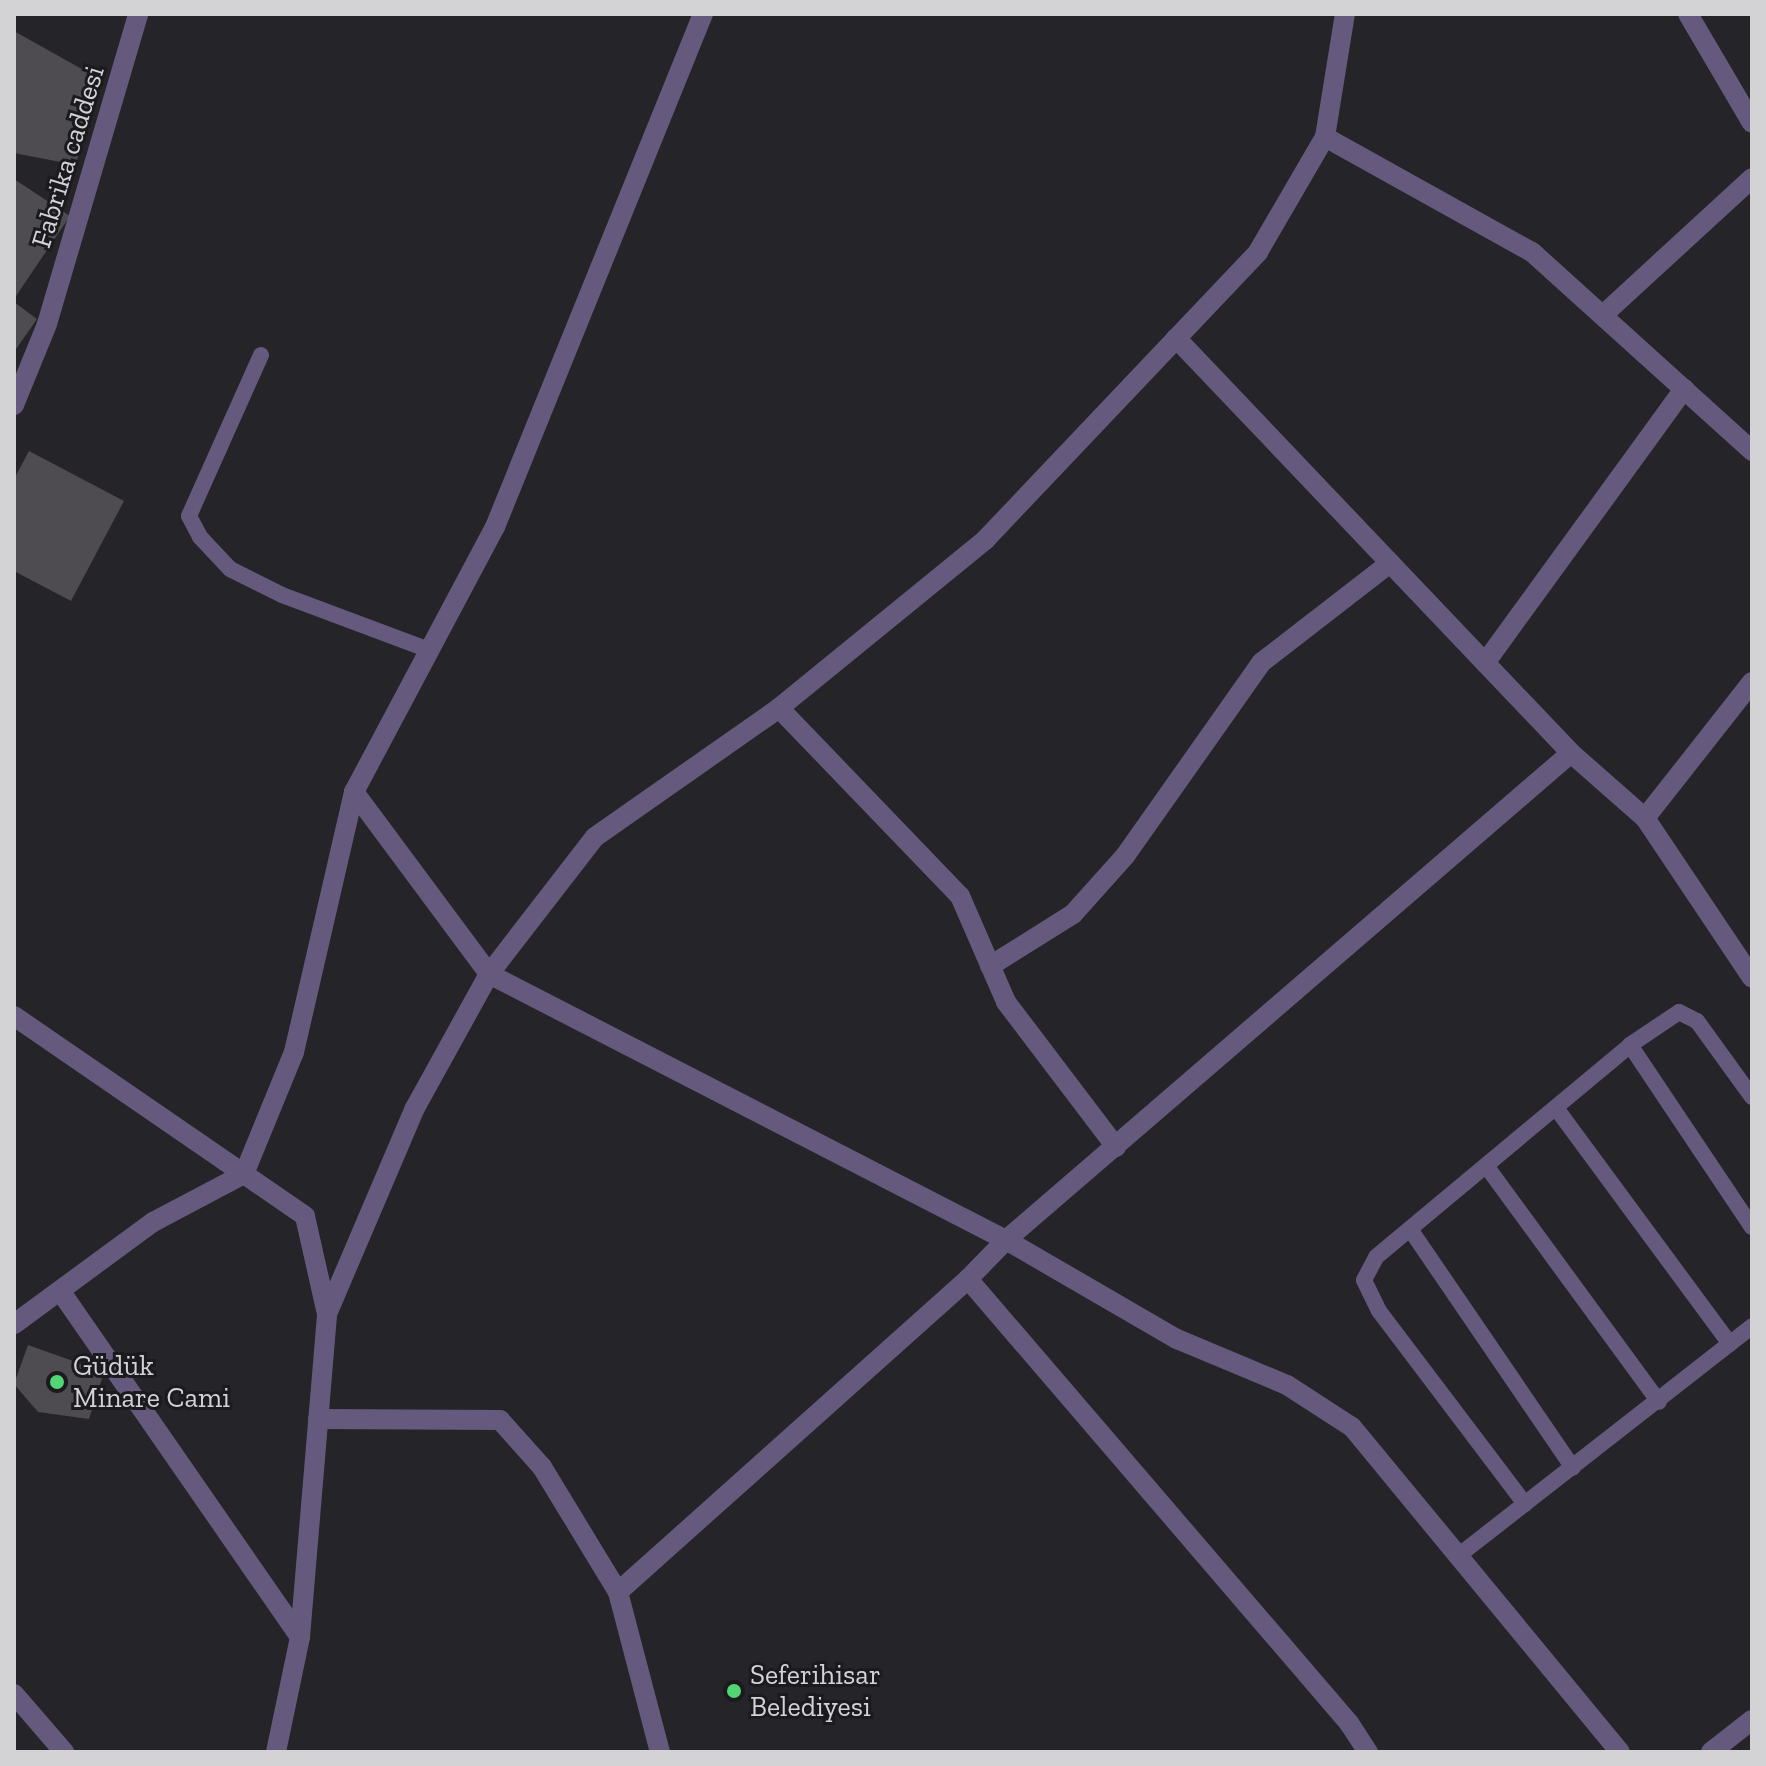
<!DOCTYPE html>
<html>
<head>
<meta charset="utf-8">
<style>
  body { margin:0 }
  #map { position:relative; width:1766px; height:1766px; overflow:hidden; background:#252428; font-family:"Zilla Slab",serif }
  div>[style] { position:absolute }
  .building>* { inset:0; background:#4e4c51 }
  .service>* { height:16px; margin:-8px; padding:0 8px; transform-origin:8px; border-radius:8px; background:#655a7d }
  .minor>* { height:20px; margin:-10px; padding:0 10px; transform-origin:10px; border-radius:10px; background:#655a7d }
  .tertiary>* { height:20px; margin:-10px; padding:0 10px; transform-origin:10px; border-radius:10px; background:#655a7d }
  .dots>* { width:22px; height:22px; translate:-50% -50%; box-sizing:border-box; border:4px solid #1b1a1e; border-radius:50% }
  span { translate:-50% -50%; white-space:nowrap; text-align:center; line-height:1.15; -webkit-text-stroke:6px #1b1a1e; paint-order:stroke }
  .street-label { font-size:28px; color:#d3d2d5 }
  .poi-label { font-size:28px; color:#d3d2d5 }
  .left { translate:0 -50%; text-align:left }
  .frame { position:absolute; inset:0; border:16px solid #d3d2d5; pointer-events:none }
</style>
</head>
<body>
<div id="map">
  <div class="building">
    <div style="clip-path:polygon(14px 31px,96px 77px,76px 165px,14px 153px)"></div>
    <div style="clip-path:polygon(14px 179px,70px 216px,14px 299px)"></div>
    <div style="clip-path:polygon(14px 302px,37px 319px,14px 352px)"></div>
    <div style="clip-path:polygon(29px 451px,124px 501px,71px 601px,14px 571px,14px 479px)"></div>
    <div style="clip-path:polygon(28px 1345px,104px 1372px,89px 1419px,38px 1412px,14px 1384px)"></div>
  </div>
  <div class="service">
    <div style="left:261px;top:355px;width:176px;rotate:114.1deg"></div>
    <div style="left:189px;top:516px;width:24px;rotate:62deg"></div>
    <div style="left:200px;top:537px;width:44px;rotate:46.8deg"></div>
    <div style="left:230px;top:569px;width:58px;rotate:26.6deg"></div>
    <div style="left:282px;top:595px;width:157px;rotate:20.5deg"></div>
    <div style="left:1630px;top:1045px;width:219px;rotate:56.2deg"></div>
    <div style="left:1556px;top:1108px;width:293px;rotate:53.6deg"></div>
    <div style="left:1487px;top:1167px;width:291px;rotate:53.8deg"></div>
    <div style="left:1410px;top:1229px;width:289px;rotate:55.7deg"></div>
    <div style="left:1525px;top:1504px;width:242px;rotate:-127.1deg"></div>
    <div style="left:1379px;top:1311px;width:34px;rotate:-116deg"></div>
    <div style="left:1364px;top:1280px;width:26px;rotate:-62deg"></div>
    <div style="left:1376px;top:1257px;width:331px;rotate:-39.8deg"></div>
    <div style="left:1630px;top:1045px;width:59px;rotate:-34deg"></div>
    <div style="left:1679px;top:1012px;width:20px;rotate:27deg"></div>
    <div style="left:1697px;top:1021px;width:94px;rotate:54.1deg"></div>
    <div style="left:1458px;top:1556px;width:373px;rotate:-38deg"></div>
  </div>
  <div class="minor">
    <div style="left:1688px;top:14px;width:126px;rotate:59.6deg"></div>
    <div style="left:1325px;top:137px;width:237px;rotate:29.1deg"></div>
    <div style="left:1532px;top:252px;width:297px;rotate:42.1deg"></div>
    <div style="left:1603px;top:315px;width:202px;rotate:-42.6deg"></div>
    <div style="left:1176px;top:338px;width:573px;rotate:46.41deg"></div>
    <div style="left:1571px;top:753px;width:98px;rotate:41.3deg"></div>
    <div style="left:1645px;top:818px;width:192px;rotate:56.2deg"></div>
    <div style="left:14px;top:405px;width:87px;rotate:-67.8deg"></div>
    <div style="left:47px;top:324px;width:323px;rotate:-73.6deg"></div>
    <div style="left:1485px;top:663px;width:339px;rotate:-54deg"></div>
    <div style="left:779px;top:708px;width:261px;rotate:46.1deg"></div>
    <div style="left:960px;top:896px;width:116px;rotate:66.5deg"></div>
    <div style="left:1006px;top:1002px;width:182px;rotate:52.8deg"></div>
    <div style="left:1571px;top:753px;width:746px;rotate:139.24deg"></div>
    <div style="left:1006px;top:1240px;width:198px;rotate:30.1deg"></div>
    <div style="left:1177px;top:1339px;width:119px;rotate:22.7deg"></div>
    <div style="left:1287px;top:1385px;width:77px;rotate:32.9deg"></div>
    <div style="left:1352px;top:1427px;width:421px;rotate:50.5deg"></div>
    <div style="left:354px;top:792px;width:227px;rotate:53.4deg"></div>
    <div style="left:489px;top:974px;width:581px;rotate:27.23deg"></div>
    <div style="left:1006px;top:1240px;width:54px;rotate:134.3deg"></div>
    <div style="left:968px;top:1279px;width:585px;rotate:49.37deg"></div>
    <div style="left:1349px;top:1723px;width:35px;rotate:57deg"></div>
    <div style="left:1645px;top:818px;width:173px;rotate:-51.8deg"></div>
    <div style="left:990px;top:966px;width:98px;rotate:-32.1deg"></div>
    <div style="left:1073px;top:914px;width:78px;rotate:-48.1deg"></div>
    <div style="left:1125px;top:856px;width:237px;rotate:-54.8deg"></div>
    <div style="left:1262px;top:662px;width:162px;rotate:-37.7deg"></div>
    <div style="left:14px;top:1016px;width:279px;rotate:34.5deg"></div>
    <div style="left:244px;top:1174px;width:103px;rotate:152.2deg"></div>
    <div style="left:153px;top:1222px;width:172px;rotate:143.7deg"></div>
    <div style="left:61px;top:1292px;width:420px;rotate:55.3deg"></div>
    <div style="left:327px;top:1314px;width:224px;rotate:-66.9deg"></div>
    <div style="left:415px;top:1108px;width:153px;rotate:-61.1deg"></div>
    <div style="left:489px;top:974px;width:173px;rotate:-52.3deg"></div>
    <div style="left:595px;top:837px;width:225px;rotate:-35deg"></div>
    <div style="left:779px;top:708px;width:266px;rotate:-39.2deg"></div>
    <div style="left:985px;top:540px;width:397px;rotate:-46.5deg"></div>
    <div style="left:1258px;top:252px;width:133px;rotate:-59.8deg"></div>
    <div style="left:1325px;top:137px;width:125px;rotate:-80.8deg"></div>
    <div style="left:318px;top:1419px;width:182px;rotate:0.3deg"></div>
    <div style="left:500px;top:1420px;width:63px;rotate:48.2deg"></div>
    <div style="left:542px;top:1467px;width:146px;rotate:58.7deg"></div>
    <div style="left:618px;top:1592px;width:165px;rotate:75.3deg"></div>
    <div style="left:618px;top:1592px;width:470px;rotate:-41.8deg"></div>
    <div style="left:14px;top:1694px;width:77px;rotate:49.2deg"></div>
    <div style="left:1711px;top:1752px;width:52px;rotate:-38deg"></div>
  </div>
  <div class="tertiary">
    <div style="left:276px;top:1752px;width:117px;rotate:-78.2deg"></div>
    <div style="left:300px;top:1637px;width:324px;rotate:-85.2deg"></div>
    <div style="left:327px;top:1314px;width:100px;rotate:-102.7deg"></div>
    <div style="left:305px;top:1216px;width:74px;rotate:-145.5deg"></div>
    <div style="left:244px;top:1174px;width:132px;rotate:-67.7deg"></div>
    <div style="left:294px;top:1052px;width:267px;rotate:-77deg"></div>
    <div style="left:354px;top:792px;width:300px;rotate:-62deg"></div>
    <div style="left:495px;top:527px;width:554px;rotate:-67.93deg"></div>
  </div>
  <div class="dots">
    <div style="left:57px;top:1382px;background:#52d673"></div>
    <div style="left:734px;top:1691px;background:#52d673"></div>
  </div>
  <div class="street-label">
    <span style="left:68px;top:157px;rotate:-73deg">Fabrika caddesi</span>
  </div>
  <div class="poi-label">
    <span class="left" style="left:73px;top:1382px">Güdük<br>Minare Cami</span>
    <span class="left" style="left:750px;top:1691px">Seferihisar<br>Belediyesi</span>
  </div>
  <div class="frame"></div>
</div>
</body>
</html>
